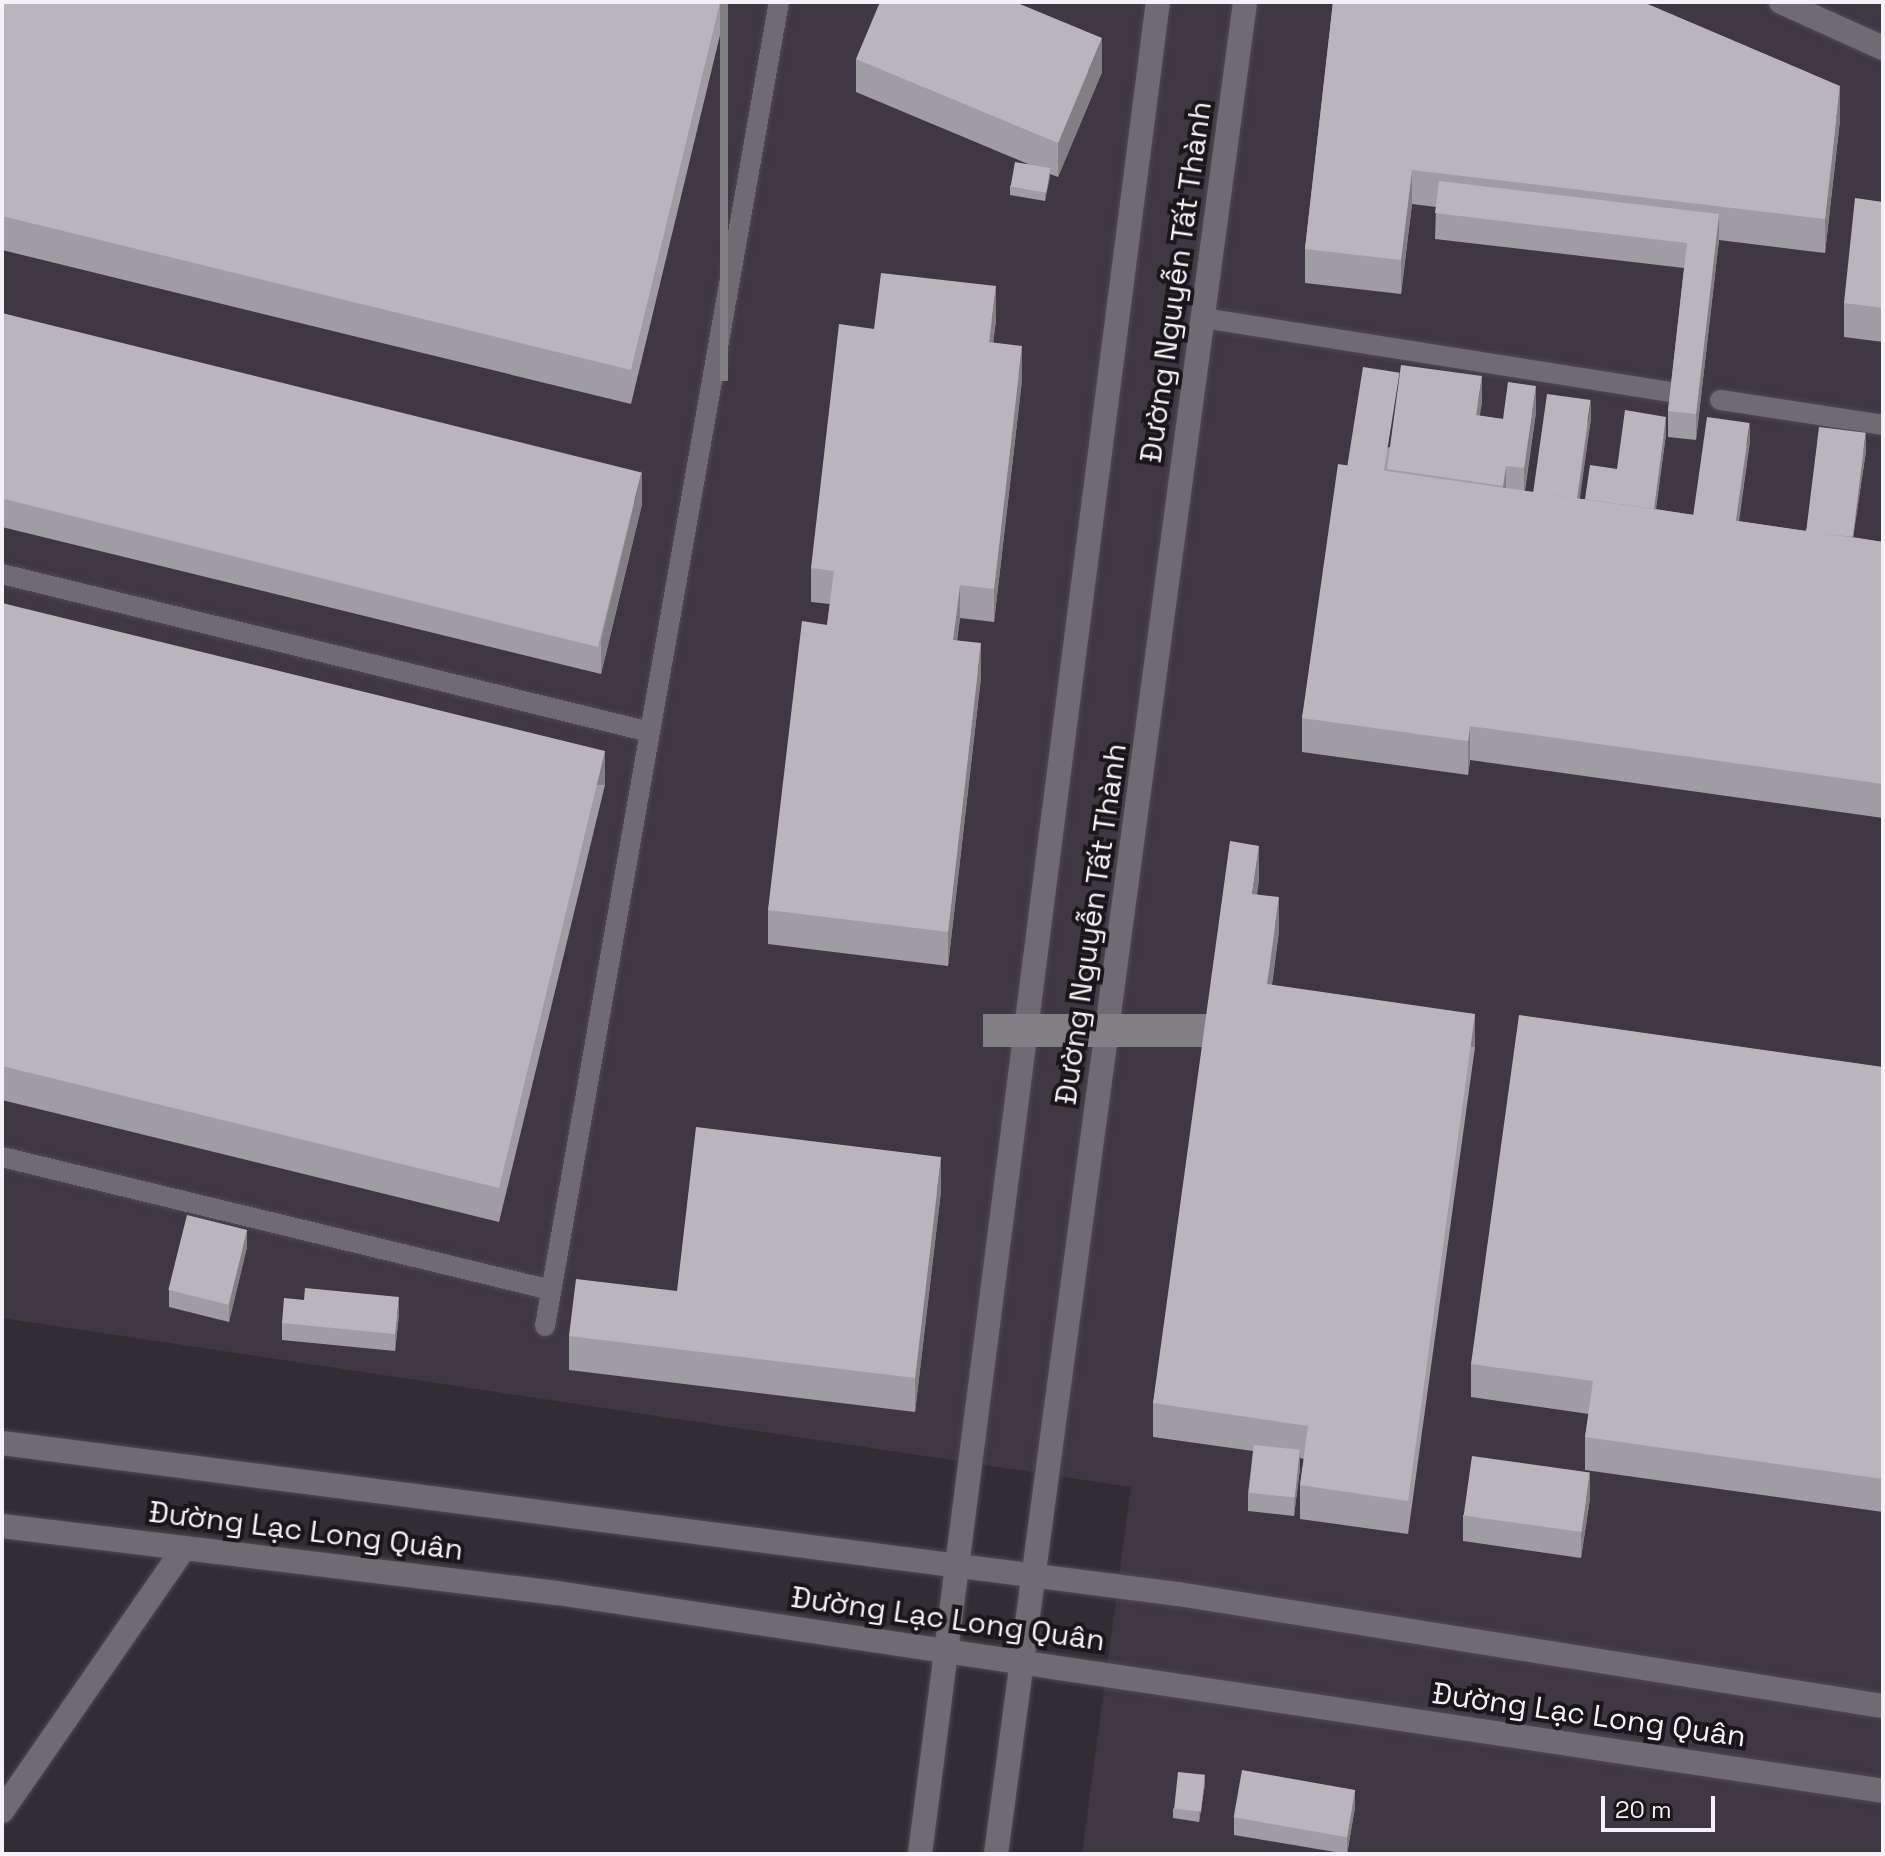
<!DOCTYPE html>
<html>
<head>
<meta charset="utf-8">
<style>
  body { margin:0 }
  #map { position:relative; width:1885px; height:1856px; overflow:hidden; background:#322d34; font-family:"Space Grotesk",sans-serif }
  div>[style] { position:absolute }
  .built>* { inset:0; background:#3f3743 }
  .roads { filter:drop-shadow(0 0 2px #4e4b51) drop-shadow(0 0 2px #4e4b51) }
  .lane>* { height:20px; margin:-10px; padding:0 10px; transform-origin:10px; border-radius:10px; background:#706b72 }
  .street>* { height:24px; margin:-12px; padding:0 12px; transform-origin:12px; border-radius:12px; background:#706b72 }
  .secondary>* { height:24px; margin:-12px; padding:0 12px; transform-origin:12px; border-radius:12px; background:#706b72 }
  .wall>* { inset:0; background:#a09ca3 }
  .shaded-wall>* { inset:0; background:#827f84; transform-origin:0 0 }
  .building>* { inset:0; background:#bab5bd; transform-origin:0 0 }
  span { translate:-50% -50%; white-space:nowrap; text-align:center; line-height:1.15; -webkit-text-stroke:8px #181619; paint-order:stroke }
  .street-label { font-size:30px; color:#f5f2f7 }
  .frame { position:absolute; inset:0; border:4px solid #f5f2f7; pointer-events:none }
  .scale { position:absolute; left:1601px; top:1796px; width:114px; height:36px; box-sizing:border-box; border:4px solid #f5f2f7; border-top:0; padding-left:10px; font-size:24px; line-height:28px; white-space:nowrap; color:#f5f2f7; -webkit-text-stroke:6px #181619; paint-order:stroke }
</style>
</head>
<body>
<div id="map">
  <div class="built">
    <div style="clip-path:polygon(2px 2px,1883px 2px,1883px 1854px,1082px 1854px,1131px 1487px,2px 1318px)"></div>
  </div>
  <div class="roads">
    <div class="lane">
      <div style="left:1203px;top:318px;width:488px;rotate:9deg"></div>
      <div style="left:1720px;top:400px;width:165px;rotate:8.7deg"></div>
      <div style="left:2px;top:574px;width:667px;rotate:13.7deg"></div>
      <div style="left:2px;top:1157px;width:565px;rotate:13.62deg"></div>
      <div style="left:545px;top:1326px;width:1345px;rotate:-79.98deg"></div>
    </div>
    <div class="street">
      <div style="left:1781px;top:2px;width:112px;rotate:24.3deg"></div>
      <div style="left:2px;top:1811px;width:320px;rotate:-55.3deg"></div>
    </div>
    <div class="secondary">
      <div style="left:2px;top:1443px;width:1186px;rotate:7.32deg"></div>
      <div style="left:1178px;top:1594px;width:714px;rotate:9.03deg"></div>
      <div style="left:2px;top:1526px;width:559px;rotate:6.88deg"></div>
      <div style="left:557px;top:1593px;width:1341px;rotate:8.49deg"></div>
      <div style="left:920px;top:1854px;width:1867px;rotate:-82.68deg"></div>
      <div style="left:996px;top:1854px;width:1869px;rotate:-82.34deg"></div>
    </div>
  </div>
  <div class="wall">
    <div style="clip-path:polygon(2px 2px,728px 2px,631px 404px,2px 250px)"></div>
    <div style="clip-path:polygon(1333px 2px,1840px 120px,1825px 253px,1719px 240px,1696px 440px,1668px 437px,1668px 411px,1684px 268px,1435px 239px,1436px 207px,1412px 204px,1401px 294px,1305px 283px,1305px 249px)"></div>
    <div style="clip-path:polygon(856px 59px,1102px 72px,1058px 177px,1050px 174px,1045px 201px,1010px 195px,1010px 186px,1028px 164px,856px 92px)"></div>
    <div style="clip-path:polygon(1883px 202px,1883px 342px,1844px 337px,1844px 303px)"></div>
    <div style="clip-path:polygon(2px 313px,642px 504px,601px 674px,2px 527px)"></div>
    <div style="clip-path:polygon(996px 320px,993px 343px,1022px 380px,994px 622px,960px 618px,957px 640px,981px 677px,948px 966px,768px 944px,768px 910px,827px 625px,830px 604px,811px 602px,811px 568px,874px 329px)"></div>
    <div style="clip-path:polygon(1482px 402px,1479px 416px,1503px 419px,1536px 412px,1525px 491px,1533px 492px,1591px 418px,1579px 499px,1585px 499px,1617px 469px,1666px 434px,1656px 509px,1693px 515px,1750px 441px,1739px 521px,1805px 531px,1866px 451px,1853px 537px,1883px 542px,1883px 818px,1470px 760px,1468px 775px,1302px 752px,1302px 718px,1350px 466px)"></div>
    <div style="clip-path:polygon(2px 603px,605px 785px,499px 1222px,2px 1100px)"></div>
    <div style="clip-path:polygon(1259px 880px,1257px 894px,1279px 931px,1272px 985px,1475px 1047px,1408px 1534px,1300px 1519px,1300px 1485px,1304px 1459px,1300px 1458px,1300px 1468px,1294px 1516px,1248px 1511px,1248px 1493px,1253px 1451px,1153px 1437px,1153px 1403px)"></div>
    <div style="clip-path:polygon(1883px 1067px,1883px 1512px,1585px 1470px,1585px 1437px,1589px 1414px,1471px 1397px,1471px 1364px)"></div>
    <div style="clip-path:polygon(941px 1191px,915px 1412px,569px 1370px,569px 1336px,677px 1291px)"></div>
    <div style="clip-path:polygon(247px 1247px,229px 1322px,169px 1307px,169px 1290px)"></div>
    <div style="clip-path:polygon(399px 1314px,395px 1351px,282px 1340px,282px 1323px)"></div>
    <div style="clip-path:polygon(1590px 1498px,1581px 1558px,1463px 1541px,1463px 1515px)"></div>
    <div style="clip-path:polygon(1205px 1784px,1199px 1822px,1173px 1818px,1173px 1809px)"></div>
    <div style="clip-path:polygon(1355px 1807px,1347px 1854px,1234px 1835px,1234px 1817px)"></div>
  </div>
  <div class="shaded-wall">
    <div style="left:720px;top:2px;width:8px;height:379px"></div>
    <div style="clip-path:polygon(1102px 38px,1102px 72px,1058px 177px,1058px 143px)"></div>
    <div style="clip-path:polygon(1840px 86px,1840px 120px,1825px 253px,1825px 219px)"></div>
    <div style="clip-path:polygon(1050px 168px,1050px 177px,1045px 201px,1045px 192px)"></div>
    <div style="clip-path:polygon(1412px 170px,1412px 204px,1401px 294px,1401px 260px)"></div>
    <div style="clip-path:polygon(1719px 214px,1719px 240px,1696px 440px,1696px 414px)"></div>
    <div style="clip-path:polygon(996px 286px,996px 320px,989px 376px,989px 342px)"></div>
    <div style="clip-path:polygon(1022px 346px,1022px 380px,994px 622px,994px 589px)"></div>
    <div style="clip-path:polygon(1482px 376px,1482px 402px,1476px 441px,1476px 415px)"></div>
    <div style="clip-path:polygon(1536px 386px,1536px 412px,1524px 494px,1524px 468px)"></div>
    <div style="clip-path:polygon(1591px 400px,1591px 418px,1576px 527px,1576px 509px)"></div>
    <div style="clip-path:polygon(1666px 417px,1666px 434px,1653px 528px,1653px 510px)"></div>
    <div style="clip-path:polygon(1750px 423px,1750px 441px,1734px 551px,1734px 534px)"></div>
    <div style="clip-path:polygon(1866px 433px,1866px 451px,1849px 566px,1849px 548px)"></div>
    <div style="clip-path:polygon(1506px 466px,1506px 492px,1503px 512px,1503px 486px)"></div>
    <div style="clip-path:polygon(642px 470px,642px 504px,601px 674px,601px 640px)"></div>
    <div style="clip-path:polygon(960px 585px,960px 618px,953px 674px,953px 640px)"></div>
    <div style="clip-path:polygon(981px 643px,981px 677px,948px 966px,948px 932px)"></div>
    <div style="clip-path:polygon(1470px 726px,1470px 760px,1468px 775px,1468px 741px)"></div>
    <div style="left:605px;top:751px;width:34px;height:450px;rotate:90deg"></div>
    <div style="clip-path:polygon(1259px 846px,1259px 880px,1252px 927px,1252px 894px)"></div>
    <div style="clip-path:polygon(1279px 897px,1279px 931px,1267px 1018px,1267px 984px)"></div>
    <div style="left:1475px;top:1014px;width:33px;height:492px;rotate:90deg"></div>
    <div style="clip-path:polygon(941px 1157px,941px 1191px,915px 1412px,915px 1378px)"></div>
    <div style="clip-path:polygon(247px 1230px,247px 1247px,229px 1322px,229px 1304px)"></div>
    <div style="clip-path:polygon(399px 1297px,399px 1314px,395px 1351px,395px 1334px)"></div>
    <div style="clip-path:polygon(1300px 1450px,1300px 1468px,1294px 1516px,1294px 1499px)"></div>
    <div style="clip-path:polygon(1590px 1472px,1590px 1498px,1581px 1558px,1581px 1532px)"></div>
    <div style="clip-path:polygon(1205px 1775px,1205px 1784px,1199px 1822px,1199px 1813px)"></div>
    <div style="clip-path:polygon(1355px 1790px,1355px 1807px,1347px 1854px,1347px 1837px)"></div>
  </div>
  <div class="building">
    <div style="clip-path:polygon(2px 2px,720px 2px,631px 370px,2px 216px)"></div>
    <div style="clip-path:polygon(880px 2px,1015px 2px,1102px 38px,1058px 143px,856px 59px)"></div>
    <div style="clip-path:polygon(1333px 2px,1643px 2px,1840px 86px,1825px 219px,1412px 170px,1401px 260px,1305px 249px)"></div>
    <div style="left:1015px;top:162px;width:36px;height:25px;rotate:10deg"></div>
    <div style="clip-path:polygon(1439px 181px,1719px 214px,1696px 414px,1668px 411px,1687px 243px,1435px 213px)"></div>
    <div style="clip-path:polygon(1855px 198px,1883px 202px,1883px 308px,1844px 303px)"></div>
    <div style="clip-path:polygon(881px 273px,996px 286px,989px 342px,1022px 346px,994px 589px,960px 585px,953px 640px,981px 643px,948px 932px,768px 910px,802px 621px,827px 625px,834px 571px,811px 568px,839px 324px,874px 329px)"></div>
    <div style="left:2px;top:313px;width:659px;height:180px;rotate:14deg"></div>
    <div style="clip-path:polygon(1401px 365px,1482px 376px,1476px 415px,1503px 419px,1508px 382px,1536px 386px,1524px 468px,1506px 466px,1503px 486px,1387px 469px)"></div>
    <div style="left:1363px;top:367px;width:37px;height:100px;rotate:9deg"></div>
    <div style="left:1547px;top:394px;width:44px;height:99px;rotate:8deg"></div>
    <div style="clip-path:polygon(1625px 410px,1666px 417px,1654px 509px,1585px 499px,1590px 465px,1617px 469px)"></div>
    <div style="left:1707px;top:417px;width:43px;height:99px;rotate:8deg"></div>
    <div style="left:1819px;top:427px;width:47px;height:105px;rotate:7deg"></div>
    <div style="clip-path:polygon(1338px 464px,1883px 542px,1883px 784px,1470px 726px,1468px 741px,1302px 718px)"></div>
    <div style="clip-path:polygon(2px 603px,605px 751px,499px 1188px,2px 1066px)"></div>
    <div style="clip-path:polygon(1230px 841px,1259px 846px,1252px 894px,1279px 897px,1267px 984px,1475px 1014px,1408px 1501px,1300px 1485px,1308px 1426px,1153px 1403px)"></div>
    <div style="clip-path:polygon(1519px 1015px,1883px 1067px,1883px 1479px,1585px 1437px,1593px 1381px,1471px 1364px)"></div>
    <div style="clip-path:polygon(696px 1127px,941px 1157px,915px 1378px,569px 1336px,576px 1279px,677px 1291px)"></div>
    <div style="left:187px;top:1215px;width:62px;height:77px;rotate:14deg"></div>
    <div style="clip-path:polygon(305px 1288px,399px 1297px,395px 1334px,282px 1323px,284px 1298px,304px 1300px)"></div>
    <div style="left:1254px;top:1445px;width:46px;height:48px;rotate:6deg"></div>
    <div style="left:1472px;top:1456px;width:119px;height:60px;rotate:8deg"></div>
    <div style="left:1242px;top:1770px;width:115px;height:48px;rotate:10deg"></div>
    <div style="left:1178px;top:1772px;width:27px;height:37px;rotate:6deg"></div>
  </div>
  <div class="street-label">
    <span style="left:1176px;top:282px;rotate:-82deg">Đường Nguyễn Tất Thành</span>
    <span style="left:1091px;top:924px;rotate:-82deg">Đường Nguyễn Tất Thành</span>
    <span style="left:306px;top:1531px;rotate:7deg">Đường Lạc Long Quân</span>
    <span style="left:948px;top:1619px;rotate:8deg">Đường Lạc Long Quân</span>
    <span style="left:1589px;top:1715px;rotate:8deg">Đường Lạc Long Quân</span>
  </div>
  <div class="frame"></div>
  <div class="scale">20 m</div>
</div>
</body>
</html>
